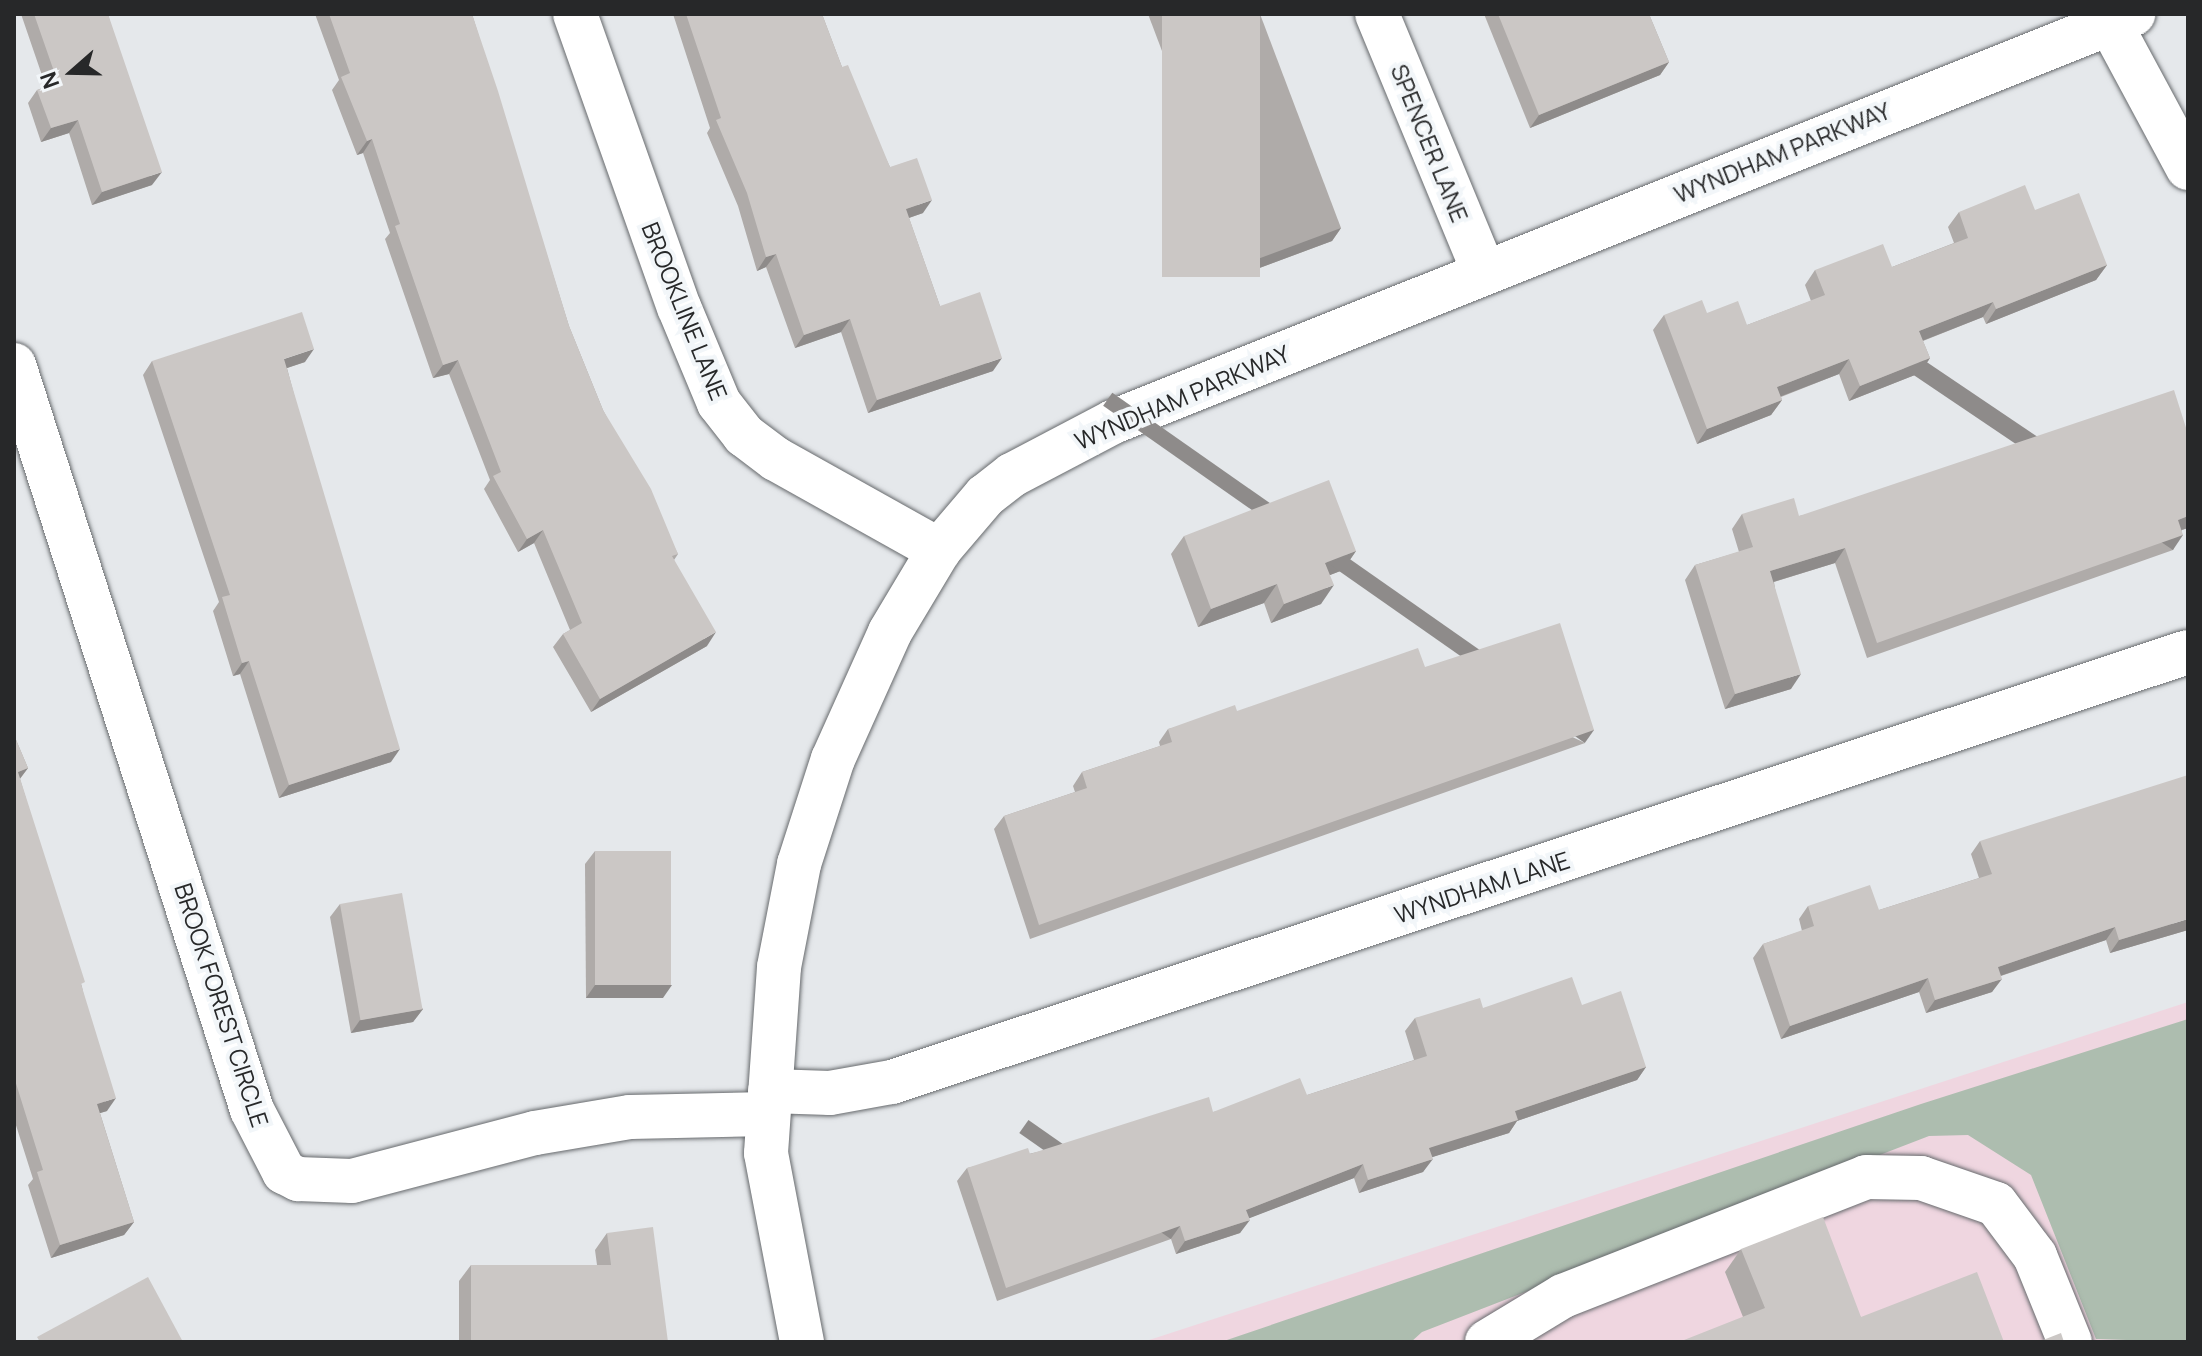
<!DOCTYPE html>
<html>
<head>
<meta charset="utf-8">
<style>
  body { margin:0 }
  #map { position:relative; width:2202px; height:1356px; overflow:hidden; background:#e5e8eb; font-family:Manrope,sans-serif }
  div>[style] { position:absolute }
  .commercial>* { inset:0; background:#efd6e0 }
  .green>* { inset:0; background:#adbdaf }
  .roads { filter:drop-shadow(0 0 2px #676a6d) drop-shadow(0 0 2px #676a6d) }
  .minor>* { height:44px; margin:-22px; padding:0 22px; transform-origin:22px; border-radius:22px; background:#fff }
  .wall>* { inset:0; background:#afaba9 }
  .shaded-wall>* { inset:0; background:#8e8b8a; transform-origin:0 0 }
  .building>* { inset:0; background:#cbc7c5; transform-origin:0 0 }
  span { translate:-50% -50%; white-space:nowrap; text-align:center; line-height:1.15; -webkit-text-stroke:8px #f2f6f9; paint-order:stroke }
  .street-label { font-size:24px; color:#272829 }
  .frame { position:absolute; inset:0; border:16px solid #272829; pointer-events:none }
  .north { position:absolute; left:32px; top:32px; width:80px; height:80px; -webkit-text-stroke:6px #f2f6f9; paint-order:stroke; rotate:250deg; font-size:22px; font-weight:700; line-height:32px; text-align:center; color:#272829 }
  .north::after { content:''; display:block; margin:auto; width:28px; height:36px; background:#272829; clip-path:polygon(50% 0,100% 100%,50% 72%,0 100%) }
</style>
</head>
<body>
<div id="map">
  <div class="commercial">
    <div style="clip-path:polygon(2188px 1002px,2188px 1342px,1143px 1342px)"></div>
  </div>
  <div class="green">
    <div style="clip-path:polygon(2188px 1019px,2188px 1342px,2096px 1339px,2031px 1175px,1968px 1135px,1929px 1136px,1422px 1332px,1411px 1342px,1221px 1342px,1921px 1104px)"></div>
  </div>
  <div class="roads">
    <div class="minor">
      <div style="left:575px;top:14px;width:311px;rotate:70.5deg"></div>
      <div style="left:679px;top:307px;width:104px;rotate:67.4deg"></div>
      <div style="left:719px;top:403px;width:41px;rotate:52deg"></div>
      <div style="left:744px;top:435px;width:40px;rotate:37deg"></div>
      <div style="left:776px;top:459px;width:187px;rotate:29.2deg"></div>
      <div style="left:1377px;top:14px;width:279px;rotate:67.5deg"></div>
      <div style="left:2105px;top:14px;width:175px;rotate:61.7deg"></div>
      <div style="left:14px;top:365px;width:782px;rotate:72.28deg"></div>
      <div style="left:252px;top:1110px;width:70px;rotate:62.7deg"></div>
      <div style="left:284px;top:1172px;width:16px;rotate:27deg"></div>
      <div style="left:298px;top:1179px;width:54px;rotate:2.1deg"></div>
      <div style="left:352px;top:1181px;width:189px;rotate:-14.7deg"></div>
      <div style="left:535px;top:1133px;width:96px;rotate:-9.6deg"></div>
      <div style="left:630px;top:1117px;width:138px;rotate:-1.2deg"></div>
      <div style="left:770px;top:1091px;width:60px;rotate:1.9deg"></div>
      <div style="left:830px;top:1093px;width:63px;rotate:-10.1deg"></div>
      <div style="left:892px;top:1082px;width:1365px;rotate:-18.36deg"></div>
      <div style="left:802px;top:1342px;width:192px;rotate:-100.8deg"></div>
      <div style="left:766px;top:1153px;width:186px;rotate:-86deg"></div>
      <div style="left:779px;top:967px;width:105px;rotate:-79deg"></div>
      <div style="left:799px;top:864px;width:110px;rotate:-72.1deg"></div>
      <div style="left:833px;top:759px;width:139px;rotate:-65.8deg"></div>
      <div style="left:890px;top:632px;width:96px;rotate:-59.1deg"></div>
      <div style="left:939px;top:550px;width:71px;rotate:-49.6deg"></div>
      <div style="left:985px;top:496px;width:34px;rotate:-38deg"></div>
      <div style="left:1012px;top:475px;width:114px;rotate:-27.7deg"></div>
      <div style="left:1113px;top:422px;width:1099px;rotate:-21.8deg"></div>
      <div style="left:1487px;top:1342px;width:89px;rotate:-31.2deg"></div>
      <div style="left:1563px;top:1296px;width:326px;rotate:-21.4deg"></div>
      <div style="left:1866px;top:1177px;width:55px;rotate:1deg"></div>
      <div style="left:1921px;top:1178px;width:79px;rotate:19.1deg"></div>
      <div style="left:1996px;top:1204px;width:65px;rotate:53.1deg"></div>
      <div style="left:2035px;top:1256px;width:93px;rotate:67.9deg"></div>
    </div>
  </div>
  <div class="wall">
    <div style="clip-path:polygon(21px 14px,108px 14px,152px 185px,92px 205px,69px 133px,41px 142px,28px 103px,37px 90px,46px 87px)"></div>
    <div style="clip-path:polygon(315px 14px,472px 14px,569px 326px,603px 410px,678px 554px,674px 560px,707px 646px,591px 712px,553px 647px,563px 634px,570px 630px,534px 543px,518px 552px,484px 489px,490px 480px,449px 374px,433px 378px,385px 239px,390px 233px,363px 153px,357px 155px,332px 90px,339px 80px)"></div>
    <div style="clip-path:polygon(673px 14px,822px 14px,842px 67px,890px 167px,923px 213px,909px 218px,940px 306px,993px 371px,868px 413px,841px 332px,795px 348px,766px 267px,757px 271px,738px 206px,707px 133px,710px 128px)"></div>
    <div style="clip-path:polygon(1148px 14px,1260px 14px,1341px 228px,1332px 241px,1246px 273px)"></div>
    <div style="clip-path:polygon(1484px 14px,1649px 14px,1669px 62px,1660px 75px,1530px 128px)"></div>
    <div style="clip-path:polygon(2035px 210px,2107px 265px,2096px 280px,1986px 324px,1983px 317px,1923px 341px,1930px 358px,1920px 373px,1849px 401px,1839px 374px,1781px 397px,1782px 400px,1771px 415px,1697px 444px,1653px 330px,1664px 315px,1707px 313px,1747px 325px,1811px 301px,1805px 285px,1815px 270px,1892px 267px,1954px 243px,1948px 227px,1959px 212px)"></div>
    <div style="clip-path:polygon(152px 361px,305px 362px,287px 368px,391px 762px,279px 798px,240px 674px,233px 676px,213px 611px,219px 602px,143px 375px)"></div>
    <div style="clip-path:polygon(2188px 434px,2188px 528px,2182px 530px,2173px 550px,1867px 658px,1835px 563px,1774px 582px,1791px 689px,1725px 709px,1685px 580px,1695px 565px,1739px 552px,1732px 529px,1742px 514px,1799px 516px)"></div>
    <div style="clip-path:polygon(1184px 536px,1356px 551px,1343px 570px,1330px 575px,1321px 604px,1271px 623px,1264px 603px,1198px 627px,1171px 554px)"></div>
    <div style="clip-path:polygon(1425px 667px,1585px 743px,1030px 939px,994px 829px,1004px 816px,1075px 792px,1073px 786px,1082px 772px,1160px 746px,1159px 742px,1168px 729px)"></div>
    <div style="clip-path:polygon(14px 735px,28px 768px,20px 779px,82px 987px,107px 1111px,100px 1113px,134px 1222px,124px 1235px,51px 1258px,28px 1185px,33px 1179px,14px 1119px)"></div>
    <div style="clip-path:polygon(1980px 841px,2188px 930px,2110px 953px,2106px 940px,2001px 976px,1992px 992px,1926px 1013px,1919px 992px,1781px 1039px,1753px 958px,1763px 944px,1802px 931px,1799px 919px,1808px 906px,1879px 910px,1979px 878px,1971px 854px)"></div>
    <div style="clip-path:polygon(595px 851px,663px 998px,586px 998px,585px 864px)"></div>
    <div style="clip-path:polygon(340px 904px,423px 1009px,413px 1022px,351px 1033px,330px 917px)"></div>
    <div style="clip-path:polygon(1582px 1005px,1646px 1067px,1637px 1080px,1517px 1121px,1509px 1133px,1432px 1157px,1423px 1172px,1359px 1193px,1354px 1178px,1249px 1218px,1240px 1233px,1176px 1254px,1171px 1239px,997px 1301px,957px 1181px,967px 1168px,1213px 1112px,1307px 1095px,1414px 1060px,1405px 1031px,1415px 1018px,1483px 1008px)"></div>
    <div style="clip-path:polygon(607px 1233px,668px 1342px,459px 1342px,459px 1281px,471px 1265px,597px 1265px,595px 1250px)"></div>
    <div style="clip-path:polygon(1741px 1249px,1861px 1317px,1743px 1317px,1725px 1272px)"></div>
  </div>
  <div class="shaded-wall">
    <div style="clip-path:polygon(1669px 62px,1660px 75px,1530px 128px,1539px 115px)"></div>
    <div style="clip-path:polygon(78px 120px,69px 133px,41px 142px,51px 128px)"></div>
    <div style="clip-path:polygon(372px 139px,363px 153px,357px 155px,367px 141px)"></div>
    <div style="clip-path:polygon(162px 172px,152px 185px,92px 205px,102px 192px)"></div>
    <div style="clip-path:polygon(932px 200px,923px 213px,897px 222px,906px 209px)"></div>
    <div style="clip-path:polygon(1341px 228px,1332px 241px,1246px 273px,1255px 260px)"></div>
    <div style="clip-path:polygon(776px 254px,766px 267px,757px 271px,766px 257px)"></div>
    <div style="clip-path:polygon(2107px 265px,2096px 280px,1986px 324px,1996px 309px)"></div>
    <div style="clip-path:polygon(1993px 302px,1983px 317px,1909px 346px,1919px 331px)"></div>
    <div style="clip-path:polygon(850px 319px,841px 332px,795px 348px,804px 335px)"></div>
    <div style="clip-path:polygon(314px 349px,305px 362px,275px 372px,284px 359px)"></div>
    <div style="clip-path:polygon(1002px 358px,993px 371px,868px 413px,877px 400px)"></div>
    <div style="clip-path:polygon(1930px 358px,1920px 373px,1849px 401px,1860px 386px)"></div>
    <div style="clip-path:polygon(1849px 359px,1839px 374px,1766px 402px,1777px 387px)"></div>
    <div style="clip-path:polygon(458px 360px,449px 374px,433px 378px,443px 365px)"></div>
    <div style="clip-path:polygon(1782px 400px,1771px 415px,1697px 444px,1707px 429px)"></div>
    <div style="clip-path:polygon(2188px 516px,2188px 528px,2168px 534px,2178px 520px)"></div>
    <div style="clip-path:polygon(543px 530px,534px 543px,518px 552px,527px 539px)"></div>
    <div style="left:2183px;top:535px;width:18px;height:324px;rotate:124deg"></div>
    <div style="clip-path:polygon(1845px 548px,1835px 563px,1760px 586px,1770px 571px)"></div>
    <div style="clip-path:polygon(1356px 551px,1343px 570px,1312px 582px,1325px 563px)"></div>
    <div style="clip-path:polygon(1277px 584px,1264px 603px,1198px 627px,1211px 609px)"></div>
    <div style="clip-path:polygon(1334px 585px,1321px 604px,1271px 623px,1284px 604px)"></div>
    <div style="clip-path:polygon(716px 632px,707px 646px,591px 712px,600px 699px)"></div>
    <div style="clip-path:polygon(249px 661px,240px 674px,233px 676px,242px 663px)"></div>
    <div style="clip-path:polygon(1801px 674px,1791px 689px,1725px 709px,1735px 694px)"></div>
    <div style="left:1594px;top:730px;width:16px;height:588px;rotate:125deg"></div>
    <div style="clip-path:polygon(400px 749px,391px 762px,279px 798px,289px 785px)"></div>
    <div style="clip-path:polygon(28px 768px,18px 781px,18px 772px)"></div>
    <div style="clip-path:polygon(2188px 919px,2188px 930px,2110px 953px,2119px 940px)"></div>
    <div style="clip-path:polygon(2115px 927px,2106px 940px,1988px 980px,1998px 967px)"></div>
    <div style="clip-path:polygon(1928px 978px,1919px 992px,1781px 1039px,1790px 1026px)"></div>
    <div style="clip-path:polygon(2002px 979px,1992px 992px,1926px 1013px,1935px 1000px)"></div>
    <div style="clip-path:polygon(595px 985px,672px 985px,663px 998px,586px 998px)"></div>
    <div style="clip-path:polygon(423px 1009px,413px 1022px,351px 1033px,360px 1020px)"></div>
    <div style="clip-path:polygon(1646px 1067px,1637px 1080px,1517px 1121px,1509px 1133px,1420px 1161px,1429px 1148px,1515px 1111px)"></div>
    <div style="clip-path:polygon(116px 1098px,107px 1111px,87px 1117px,97px 1104px)"></div>
    <div style="clip-path:polygon(1433px 1159px,1423px 1172px,1359px 1193px,1368px 1180px)"></div>
    <div style="clip-path:polygon(1363px 1164px,1354px 1178px,1237px 1223px,1246px 1210px)"></div>
    <div style="clip-path:polygon(1250px 1220px,1240px 1233px,1176px 1254px,1185px 1241px)"></div>
    <div style="clip-path:polygon(134px 1222px,124px 1235px,51px 1258px,60px 1245px)"></div>
    <div style="left:1180px;top:1226px;width:16px;height:185px;rotate:125deg"></div>
  </div>
  <div class="building">
    <div style="clip-path:polygon(34px 14px,108px 14px,162px 172px,102px 192px,78px 120px,51px 128px,37px 90px,58px 83px)"></div>
    <div style="clip-path:polygon(329px 14px,472px 14px,498px 91px,569px 326px,603px 410px,651px 489px,678px 554px,672px 556px,716px 632px,600px 699px,563px 634px,582px 623px,543px 530px,527px 539px,493px 476px,501px 472px,458px 360px,443px 365px,395px 226px,400px 224px,372px 139px,367px 141px,341px 77px,350px 73px)"></div>
    <div style="clip-path:polygon(686px 14px,822px 14px,842px 67px,848px 65px,890px 167px,917px 158px,932px 200px,906px 209px,940px 306px,980px 292px,1002px 358px,877px 400px,850px 319px,804px 335px,776px 254px,766px 257px,747px 193px,716px 120px,721px 118px)"></div>
    <div style="left:1162px;top:14px;width:98px;height:263px"></div>
    <div style="clip-path:polygon(1498px 14px,1649px 14px,1669px 62px,1539px 115px)"></div>
    <div style="clip-path:polygon(2025px 185px,2035px 210px,2079px 193px,2107px 265px,1996px 309px,1993px 302px,1919px 331px,1930px 358px,1860px 386px,1849px 359px,1777px 387px,1782px 400px,1707px 429px,1664px 315px,1702px 300px,1707px 313px,1738px 301px,1747px 325px,1825px 295px,1815px 270px,1883px 244px,1892px 267px,1968px 238px,1959px 212px)"></div>
    <div style="clip-path:polygon(302px 312px,314px 349px,284px 359px,400px 749px,289px 785px,249px 661px,242px 663px,222px 597px,230px 595px,152px 361px)"></div>
    <div style="clip-path:polygon(2174px 390px,2188px 434px,2188px 516px,2178px 520px,2183px 535px,1877px 643px,1845px 548px,1770px 571px,1801px 674px,1735px 694px,1695px 565px,1753px 547px,1742px 514px,1794px 498px,1799px 516px)"></div>
    <div style="clip-path:polygon(1329px 480px,1356px 551px,1325px 563px,1334px 585px,1284px 604px,1277px 584px,1211px 609px,1184px 536px)"></div>
    <div style="clip-path:polygon(1560px 623px,1594px 730px,1039px 925px,1004px 816px,1087px 788px,1082px 772px,1172px 742px,1168px 729px,1235px 705px,1237px 711px,1418px 648px,1425px 667px)"></div>
    <div style="clip-path:polygon(14px 735px,28px 768px,18px 772px,85px 982px,81px 984px,116px 1098px,97px 1104px,134px 1222px,60px 1245px,37px 1172px,43px 1170px,14px 1077px)"></div>
    <div style="clip-path:polygon(2188px 775px,2188px 919px,2119px 940px,2115px 927px,1998px 967px,2002px 979px,1935px 1000px,1928px 978px,1790px 1026px,1763px 944px,1814px 926px,1808px 906px,1870px 885px,1879px 910px,1992px 874px,1980px 841px)"></div>
    <div style="left:595px;top:851px;width:76px;height:134px"></div>
    <div style="left:402px;top:893px;width:118px;height:63px;rotate:80deg"></div>
    <div style="clip-path:polygon(1572px 977px,1582px 1005px,1621px 991px,1646px 1067px,1515px 1111px,1518px 1120px,1429px 1148px,1433px 1159px,1368px 1180px,1363px 1164px,1246px 1210px,1250px 1220px,1185px 1241px,1180px 1226px,1006px 1288px,967px 1168px,1028px 1148px,1030px 1154px,1209px 1097px,1213px 1112px,1300px 1078px,1307px 1095px,1427px 1056px,1415px 1018px,1480px 998px,1483px 1008px)"></div>
    <div style="clip-path:polygon(1823px 1217px,1861px 1317px,1977px 1272px,2004px 1342px,1679px 1342px,1765px 1308px,1741px 1249px)"></div>
    <div style="clip-path:polygon(653px 1227px,668px 1342px,471px 1342px,471px 1265px,611px 1265px,607px 1233px)"></div>
    <div style="clip-path:polygon(148px 1277px,183px 1342px,40px 1342px,37px 1337px)"></div>
    <div style="clip-path:polygon(2061px 1333px,2064px 1342px,2038px 1342px)"></div>
  </div>
  <div class="street-label">
    <span style="left:1430px;top:143px;rotate:68deg">SPENCER LANE</span>
    <span style="left:1782px;top:152px;rotate:-22deg">WYNDHAM PARKWAY</span>
    <span style="left:685px;top:311px;rotate:68deg">BROOKLINE LANE</span>
    <span style="left:1182px;top:397px;rotate:-23deg">WYNDHAM PARKWAY</span>
    <span style="left:1482px;top:887px;rotate:-18deg">WYNDHAM LANE</span>
    <span style="left:222px;top:1005px;rotate:72deg">BROOK FOREST CIRCLE</span>
  </div>
  <div class="frame"></div>
  <div class="north">N</div>
</div>
</body>
</html>
